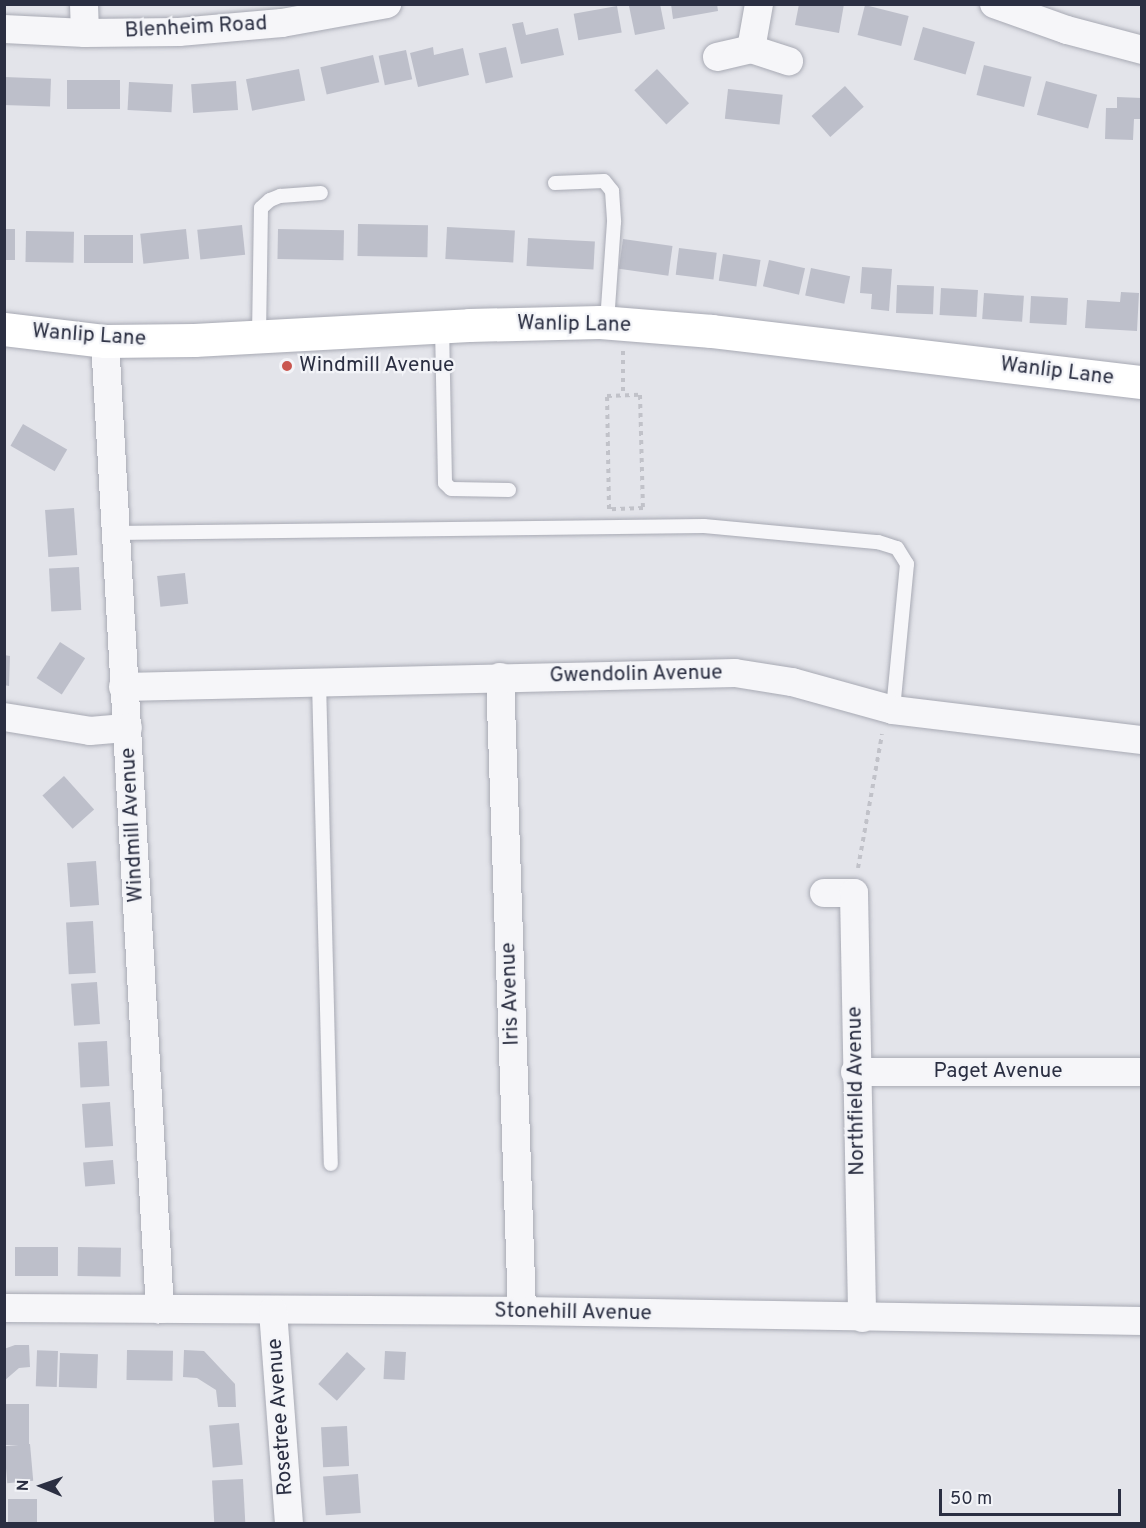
<!DOCTYPE html>
<html>
<head>
<meta charset="utf-8">
<style>
  body { margin:0 }
  #map { position:relative; width:1146px; height:1528px; overflow:hidden; background:#e3e4ea; font-family:Overpass,sans-serif }
  div>[style] { position:absolute }
  .building>* { inset:0; background:#bdbfca; transform-origin:0 0 }
  .path>* { height:4px; margin-top:-2px; transform-origin:0; background:repeating-linear-gradient(90deg,#c1c2c9 0 4.5px,transparent 0 9px) }
  .roads { filter:drop-shadow(0 0 2px #a8aab4) drop-shadow(0 0 2px #a8aab4) }
  .lane>* { height:14px; margin:-7px; padding:0 7px; transform-origin:7px; border-radius:7px; background:#f6f6f9 }
  .street>* { height:28px; margin:-14px; padding:0 14px; transform-origin:14px; border-radius:14px; background:#f6f6f9 }
  .secondary>* { height:33px; margin:-16.5px; padding:0 16.5px; transform-origin:16.5px; border-radius:16.5px; background:#fff }
  .dots>* { width:16px; height:16px; translate:-50% -50%; box-sizing:border-box; border:3px solid #f3f4f8; border-radius:50% }
  span { translate:-50% -50%; white-space:nowrap; text-align:center; line-height:1.15; -webkit-text-stroke:4.5px #f3f4f8; paint-order:stroke }
  .street-label { font-size:21px; color:#2b2f42 }
  .poi-label { font-size:21px; color:#2b2f42 }
  .left { translate:0 -50%; text-align:left }
  .frame { position:absolute; inset:0; border:6px solid #2b2f42; pointer-events:none }
  .north { position:absolute; left:12px; top:1456px; width:60px; height:60px; -webkit-text-stroke:4px #f3f4f8; paint-order:stroke; rotate:272deg; font-size:16px; font-weight:700; line-height:24px; text-align:center; color:#2b2f42 }
  .north::after { content:''; display:block; margin:auto; width:21px; height:27px; background:#2b2f42; clip-path:polygon(50% 0,100% 100%,50% 72%,0 100%) }
  .scale { position:absolute; left:939px; top:1489px; width:182px; height:27px; box-sizing:border-box; border:3px solid #2b2f42; border-top:0; padding-left:8px; font-size:18px; line-height:21px; white-space:nowrap; color:#2b2f42; -webkit-text-stroke:4px #f3f4f8; paint-order:stroke }
</style>
</head>
<body>
<div id="map">
  <div class="building">
    <div style="clip-path:polygon(636px 4px,660px 4px,665px 29px,635px 35px,629px 6px)"></div>
    <div style="clip-path:polygon(671px 4px,717px 4px,718px 11px,673px 19px)"></div>
    <div style="clip-path:polygon(799px 4px,844px 4px,839px 33px,795px 25px)"></div>
    <div style="left:865px;top:5px;width:45px;height:31px;rotate:14deg"></div>
    <div style="left:617px;top:6px;width:27px;height:44px;rotate:80deg"></div>
    <div style="clip-path:polygon(523px 22px,526px 35px,558px 28px,564px 55px,521px 64px,512px 24px)"></div>
    <div style="left:923px;top:27px;width:54px;height:34px;rotate:16deg"></div>
    <div style="clip-path:polygon(433px 47px,434px 55px,463px 48px,469px 75px,418px 87px,410px 53px)"></div>
    <div style="left:506px;top:47px;width:31px;height:28px;rotate:77deg"></div>
    <div style="left:406px;top:50px;width:30px;height:28px;rotate:78deg"></div>
    <div style="left:373px;top:55px;width:28px;height:54px;rotate:77deg"></div>
    <div style="left:984px;top:65px;width:49px;height:31px;rotate:14deg"></div>
    <div style="left:299px;top:69px;width:32px;height:54px;rotate:79deg"></div>
    <div style="left:657px;top:69px;width:47px;height:31px;rotate:47deg"></div>
    <div style="left:4px;top:77px;width:47px;height:28px;rotate:2deg"></div>
    <div style="left:67px;top:80px;width:53px;height:29px"></div>
    <div style="left:236px;top:81px;width:29px;height:45px;rotate:86deg"></div>
    <div style="left:1046px;top:81px;width:53px;height:35px;rotate:15deg"></div>
    <div style="left:129px;top:82px;width:44px;height:28px;rotate:3deg"></div>
    <div style="left:845px;top:86px;width:28px;height:45px;rotate:48deg"></div>
    <div style="left:728px;top:89px;width:55px;height:30px;rotate:6deg"></div>
    <div style="clip-path:polygon(1117px 97px,1142px 98px,1142px 119px,1134px 119px,1133px 140px,1105px 139px,1106px 108px,1117px 108px)"></div>
    <div style="left:358px;top:224px;width:70px;height:32px;rotate:1deg"></div>
    <div style="left:242px;top:225px;width:30px;height:45px;rotate:84deg"></div>
    <div style="left:447px;top:227px;width:68px;height:32px;rotate:3deg"></div>
    <div style="left:4px;top:229px;width:11px;height:31px"></div>
    <div style="left:186px;top:229px;width:30px;height:46px;rotate:84deg"></div>
    <div style="left:278px;top:229px;width:66px;height:30px;rotate:1deg"></div>
    <div style="left:26px;top:231px;width:48px;height:31px;rotate:1deg"></div>
    <div style="left:84px;top:235px;width:49px;height:28px"></div>
    <div style="left:528px;top:238px;width:67px;height:28px;rotate:3deg"></div>
    <div style="left:623px;top:239px;width:50px;height:30px;rotate:8deg"></div>
    <div style="left:679px;top:248px;width:38px;height:27px;rotate:7deg"></div>
    <div style="left:723px;top:254px;width:38px;height:27px;rotate:9deg"></div>
    <div style="left:769px;top:260px;width:37px;height:27px;rotate:13deg"></div>
    <div style="clip-path:polygon(862px 267px,892px 269px,889px 311px,871px 309px,872px 294px,860px 293px)"></div>
    <div style="left:811px;top:268px;width:40px;height:28px;rotate:12deg"></div>
    <div style="left:897px;top:285px;width:37px;height:28px;rotate:2deg"></div>
    <div style="left:941px;top:288px;width:37px;height:27px;rotate:3deg"></div>
    <div style="clip-path:polygon(1121px 292px,1139px 293px,1137px 331px,1085px 328px,1087px 300px,1120px 302px)"></div>
    <div style="left:984px;top:293px;width:40px;height:26px;rotate:4deg"></div>
    <div style="left:1031px;top:296px;width:37px;height:27px;rotate:3deg"></div>
    <div style="left:23px;top:424px;width:51px;height:25px;rotate:30deg"></div>
    <div style="left:74px;top:508px;width:47px;height:29px;rotate:86deg"></div>
    <div style="left:79px;top:567px;width:43px;height:30px;rotate:87deg"></div>
    <div style="left:185px;top:573px;width:31px;height:28px;rotate:84deg"></div>
    <div style="left:60px;top:642px;width:30px;height:43px;rotate:33deg"></div>
    <div style="clip-path:polygon(4px 655px,10px 656px,9px 686px,4px 685px)"></div>
    <div style="left:64px;top:776px;width:45px;height:29px;rotate:48deg"></div>
    <div style="left:96px;top:861px;width:44px;height:29px;rotate:86deg"></div>
    <div style="left:93px;top:921px;width:52px;height:27px;rotate:87deg"></div>
    <div style="left:97px;top:982px;width:42px;height:26px;rotate:86deg"></div>
    <div style="left:107px;top:1041px;width:45px;height:29px;rotate:87deg"></div>
    <div style="left:110px;top:1102px;width:44px;height:28px;rotate:86deg"></div>
    <div style="left:113px;top:1160px;width:24px;height:30px;rotate:85deg"></div>
    <div style="left:15px;top:1247px;width:43px;height:29px"></div>
    <div style="left:78px;top:1247px;width:43px;height:29px;rotate:1deg"></div>
    <div style="clip-path:polygon(15px 1345px,29px 1345px,30px 1367px,19px 1368px,4px 1381px,4px 1349px)"></div>
    <div style="left:127px;top:1350px;width:46px;height:30px;rotate:1deg"></div>
    <div style="clip-path:polygon(184px 1350px,204px 1351px,235px 1384px,236px 1407px,218px 1407px,216px 1390px,197px 1378px,183px 1377px)"></div>
    <div style="left:58px;top:1351px;width:36px;height:21px;rotate:92deg"></div>
    <div style="left:385px;top:1351px;width:21px;height:28px;rotate:3deg"></div>
    <div style="left:347px;top:1352px;width:25px;height:43px;rotate:42deg"></div>
    <div style="left:60px;top:1353px;width:38px;height:34px;rotate:2deg"></div>
    <div style="left:4px;top:1404px;width:25px;height:41px"></div>
    <div style="left:239px;top:1423px;width:42px;height:30px;rotate:85deg"></div>
    <div style="left:347px;top:1426px;width:40px;height:26px;rotate:87deg"></div>
    <div style="left:30px;top:1444px;width:37px;height:26px;rotate:85deg"></div>
    <div style="left:358px;top:1474px;width:39px;height:35px;rotate:86deg"></div>
    <div style="left:243px;top:1479px;width:45px;height:31px;rotate:87deg"></div>
    <div style="left:37px;top:1499px;width:23px;height:29px;rotate:90deg"></div>
  </div>
  <div class="path">
    <div style="left:623px;top:351px;width:44px;rotate:90deg"></div>
    <div style="left:640px;top:395px;width:113px;rotate:88.5deg"></div>
    <div style="left:643px;top:508px;width:34px;rotate:178deg"></div>
    <div style="left:609px;top:509px;width:113px;rotate:-91deg"></div>
    <div style="left:607px;top:396px;width:33px;rotate:-2deg"></div>
    <div style="left:858px;top:868px;width:136px;rotate:-79.8deg"></div>
  </div>
  <div class="roads">
    <div class="lane">
      <div style="left:555px;top:183px;width:49px;rotate:-2.3deg"></div>
      <div style="left:604px;top:181px;width:13px;rotate:51deg"></div>
      <div style="left:612px;top:191px;width:31px;rotate:86deg"></div>
      <div style="left:614px;top:222px;width:100px;rotate:94deg"></div>
      <div style="left:442px;top:326px;width:157px;rotate:88.9deg"></div>
      <div style="left:445px;top:483px;width:8px;rotate:45deg"></div>
      <div style="left:451px;top:489px;width:58px;rotate:1deg"></div>
      <div style="left:259px;top:335px;width:127px;rotate:-89.1deg"></div>
      <div style="left:261px;top:208px;width:12px;rotate:-42deg"></div>
      <div style="left:270px;top:200px;width:11px;rotate:-22deg"></div>
      <div style="left:280px;top:196px;width:41px;rotate:-4.2deg"></div>
      <div style="left:115px;top:533px;width:589px;rotate:-0.68deg"></div>
      <div style="left:704px;top:526px;width:175px;rotate:5.3deg"></div>
      <div style="left:878px;top:542px;width:20px;rotate:18deg"></div>
      <div style="left:897px;top:548px;width:19px;rotate:58deg"></div>
      <div style="left:907px;top:564px;width:147px;rotate:95.5deg"></div>
      <div style="left:319px;top:681px;width:483px;rotate:88.6deg"></div>
    </div>
    <div class="street">
      <div style="left:84px;top:4px;width:29px;rotate:88deg"></div>
      <div style="left:994px;top:4px;width:77px;rotate:19.6deg"></div>
      <div style="left:1067px;top:30px;width:78px;rotate:14.9deg"></div>
      <div style="left:4px;top:29px;width:81px;rotate:2.8deg"></div>
      <div style="left:85px;top:33px;width:94px;rotate:-0.6deg"></div>
      <div style="left:179px;top:32px;width:103px;rotate:-5deg"></div>
      <div style="left:282px;top:23px;width:107px;rotate:-10.3deg"></div>
      <div style="left:751px;top:49px;width:40px;rotate:18deg"></div>
      <div style="left:717px;top:57px;width:35px;rotate:-13deg"></div>
      <div style="left:751px;top:49px;width:46px;rotate:-79.9deg"></div>
      <div style="left:105px;top:341px;width:970px;rotate:86.75deg"></div>
      <div style="left:500px;top:677px;width:634px;rotate:88.01deg"></div>
      <div style="left:123px;top:687px;width:612px;rotate:-1.31deg"></div>
      <div style="left:735px;top:673px;width:58px;rotate:9deg"></div>
      <div style="left:792px;top:682px;width:105px;rotate:15.5deg"></div>
      <div style="left:893px;top:710px;width:251px;rotate:6.9deg"></div>
      <div style="left:4px;top:717px;width:87px;rotate:9.2deg"></div>
      <div style="left:90px;top:731px;width:38px;rotate:-5deg"></div>
      <div style="left:824px;top:893px;width:30px"></div>
      <div style="left:854px;top:893px;width:425px;rotate:88.9deg"></div>
      <div style="left:855px;top:1072px;width:287px"></div>
      <div style="left:4px;top:1308px;width:518px;rotate:0.33deg"></div>
      <div style="left:522px;top:1311px;width:620px;rotate:0.92deg"></div>
      <div style="left:273px;top:1311px;width:214px;rotate:85.7deg"></div>
    </div>
    <div class="secondary">
      <div style="left:4px;top:329px;width:102px;rotate:6.8deg"></div>
      <div style="left:105px;top:341px;width:89px;rotate:-0.6deg"></div>
      <div style="left:194px;top:340px;width:275px;rotate:-3.1deg"></div>
      <div style="left:469px;top:325px;width:131px;rotate:-1.3deg"></div>
      <div style="left:600px;top:322px;width:112px;rotate:4.6deg"></div>
      <div style="left:712px;top:331px;width:433px;rotate:6.8deg"></div>
    </div>
  </div>
  <div class="dots">
    <div style="left:287px;top:366px;background:#c9564f"></div>
  </div>
  <div class="street-label">
    <span style="left:196px;top:28px;rotate:-3deg">Blenheim Road</span>
    <span style="left:574px;top:325px;rotate:1deg">Wanlip Lane</span>
    <span style="left:89px;top:336px;rotate:4deg">Wanlip Lane</span>
    <span style="left:1057px;top:372px;rotate:7deg">Wanlip Lane</span>
    <span style="left:636px;top:675px;rotate:-1deg">Gwendolin Avenue</span>
    <span style="left:133px;top:825px;rotate:-93deg">Windmill Avenue</span>
    <span style="left:511px;top:994px;rotate:-92deg">Iris Avenue</span>
    <span style="left:998px;top:1072px">Paget Avenue</span>
    <span style="left:857px;top:1091px;rotate:-91deg">Northfield Avenue</span>
    <span style="left:573px;top:1313px;rotate:1deg">Stonehill Avenue</span>
    <span style="left:281px;top:1417px;rotate:-94deg">Rosetree Avenue</span>
  </div>
  <div class="poi-label">
    <span class="left" style="left:299px;top:366px">Windmill Avenue</span>
  </div>
  <div class="frame"></div>
  <div class="north">N</div>
  <div class="scale">50 m</div>
</div>
</body>
</html>
